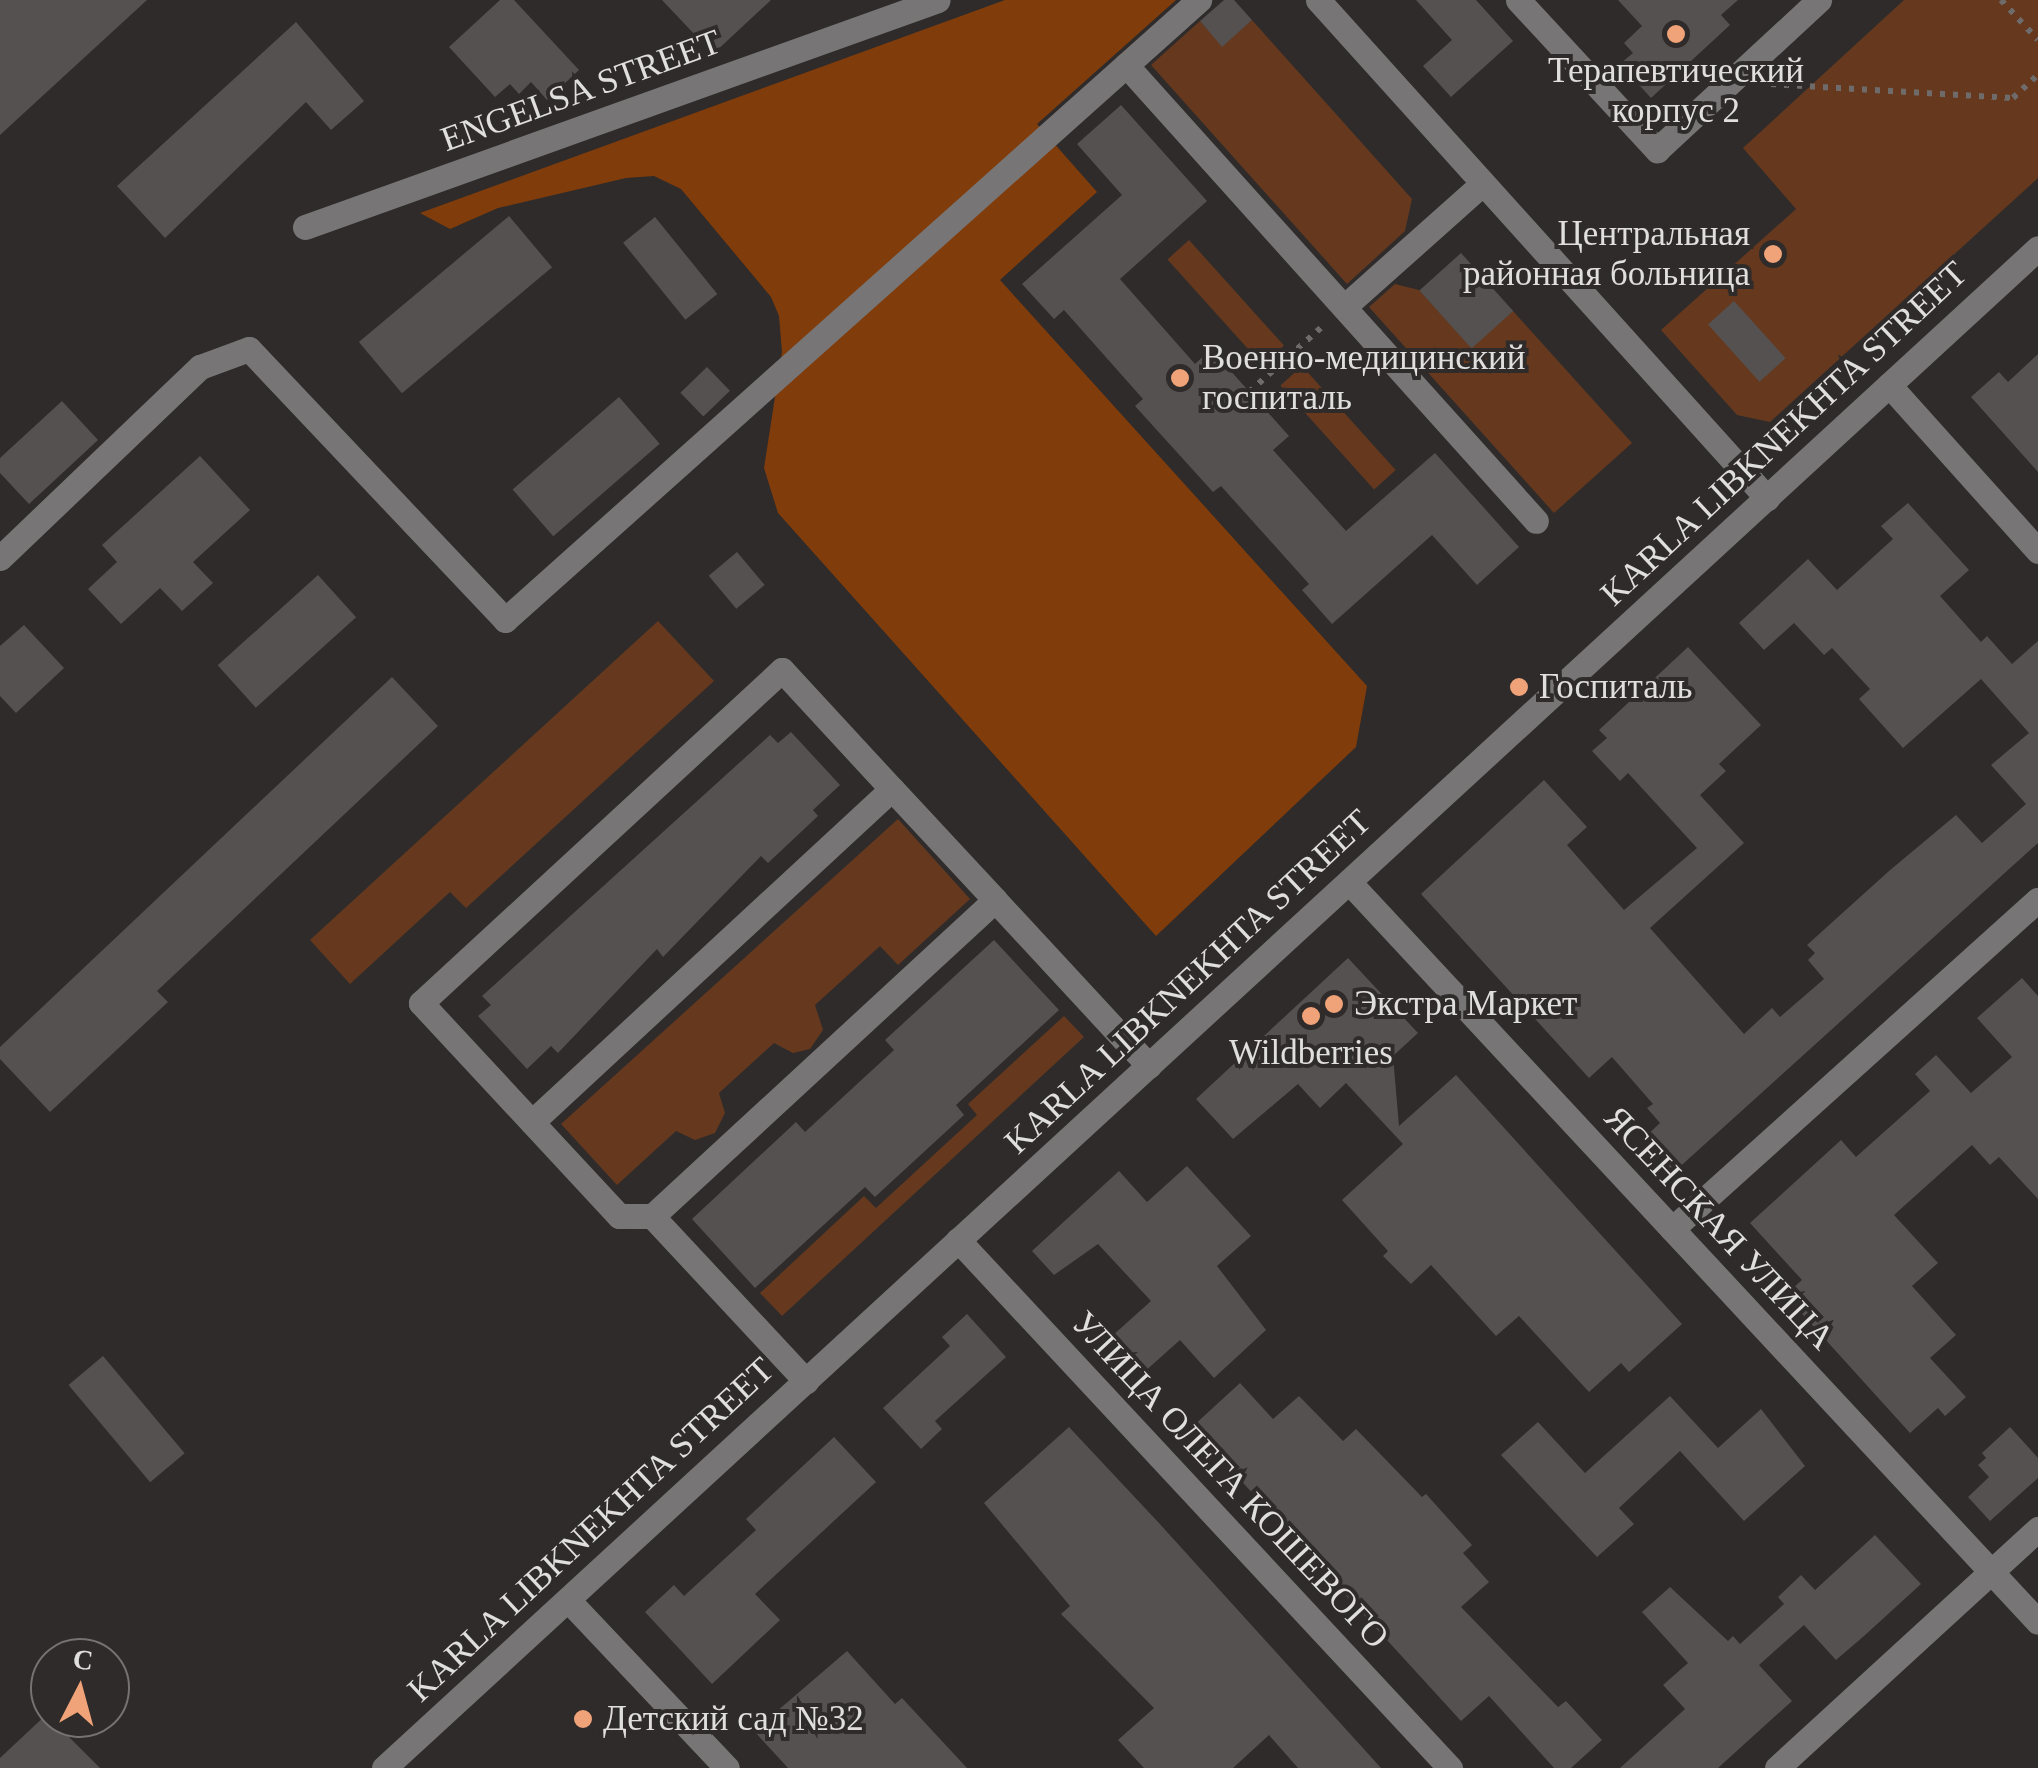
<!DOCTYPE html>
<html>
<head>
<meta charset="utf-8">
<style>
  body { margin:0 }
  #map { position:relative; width:2038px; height:1768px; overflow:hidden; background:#2e2b2a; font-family:"Times New Roman",serif }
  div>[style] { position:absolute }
  .green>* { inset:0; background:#66391f; transform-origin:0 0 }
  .forest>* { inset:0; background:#813c0b }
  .building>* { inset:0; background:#545150; transform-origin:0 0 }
  .path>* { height:6px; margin-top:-3px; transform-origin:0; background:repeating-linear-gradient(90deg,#6e6b6a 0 5px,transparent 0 13px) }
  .minor>* { height:25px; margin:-12.5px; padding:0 12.5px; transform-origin:12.5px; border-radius:12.5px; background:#777575 }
  .dots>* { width:28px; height:28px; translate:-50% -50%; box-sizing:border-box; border:5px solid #2e2b2a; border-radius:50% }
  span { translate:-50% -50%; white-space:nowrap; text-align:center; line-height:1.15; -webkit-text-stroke:8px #2e2b2a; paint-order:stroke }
  .poi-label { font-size:35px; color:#e0dfde }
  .right { translate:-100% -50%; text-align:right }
  .left { translate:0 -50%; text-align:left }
  .street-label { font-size:35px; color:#e0dfde }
  .north { position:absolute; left:30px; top:1638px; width:100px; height:100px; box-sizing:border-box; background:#2e2b2a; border:2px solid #757372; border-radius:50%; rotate:6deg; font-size:28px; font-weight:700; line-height:40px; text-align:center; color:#e0dfde }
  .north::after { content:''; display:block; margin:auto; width:35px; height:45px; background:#f0a378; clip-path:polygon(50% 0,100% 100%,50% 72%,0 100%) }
</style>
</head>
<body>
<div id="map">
  <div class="green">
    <div style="clip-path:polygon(1904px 0,2038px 0,2038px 178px,1770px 422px,1737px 415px,1661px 330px,1796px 209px,1743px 148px)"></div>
    <div style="clip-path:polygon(1252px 20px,1412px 199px,1405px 231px,1347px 284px,1151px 65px,1200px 21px,1222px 46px)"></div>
    <div style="left:1189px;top:240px;width:142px;height:29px;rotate:48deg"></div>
    <div style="clip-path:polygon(1395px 284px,1419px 290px,1471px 347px,1513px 311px,1632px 443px,1554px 513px,1369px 307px)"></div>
    <div style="left:1302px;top:366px;width:140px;height:29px;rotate:48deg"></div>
    <div style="clip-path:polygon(658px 621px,714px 681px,466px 908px,450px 892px,350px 984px,310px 940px)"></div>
    <div style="clip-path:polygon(898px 819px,970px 899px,898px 965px,880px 946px,815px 1005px,823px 1030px,810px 1049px,793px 1053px,774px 1043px,719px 1093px,725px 1113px,715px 1133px,695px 1140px,676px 1131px,617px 1185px,561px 1124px)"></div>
    <div style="clip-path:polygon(1064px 1016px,1084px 1037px,782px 1316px,760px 1293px,864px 1196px,876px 1208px,977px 1115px,968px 1104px)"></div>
  </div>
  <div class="forest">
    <div style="clip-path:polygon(1005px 0,1176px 0,1037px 124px,1097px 192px,1000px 280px,1367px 686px,1356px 747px,1156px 936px,778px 513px,764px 468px,782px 352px,779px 316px,771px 297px,681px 189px,654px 176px,626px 178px,498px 208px,450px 229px,420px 213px)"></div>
  </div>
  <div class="building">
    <div style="clip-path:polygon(0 0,147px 0,0 135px)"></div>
    <div style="clip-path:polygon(500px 0,514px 0,579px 70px,547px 100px,531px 82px,519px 94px,510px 84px,495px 97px,449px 47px)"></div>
    <div style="clip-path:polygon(662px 0,771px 0,713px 54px)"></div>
    <div style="clip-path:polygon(1224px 0,1234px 0,1252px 20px,1222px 47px,1200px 21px)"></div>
    <div style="clip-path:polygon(1416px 0,1476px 0,1513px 41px,1451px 97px,1423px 66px,1452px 40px)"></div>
    <div style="clip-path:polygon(1618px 0,1738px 0,1721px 15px,1730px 25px,1651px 98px,1620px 64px,1633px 53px,1624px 43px,1642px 26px)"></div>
    <div style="clip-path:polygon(296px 22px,364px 101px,331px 130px,306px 102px,165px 238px,117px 186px)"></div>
    <div style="clip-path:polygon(1121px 105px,1207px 201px,1120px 279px,1195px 364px,1211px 349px,1289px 436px,1273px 450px,1346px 531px,1435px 453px,1519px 547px,1477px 585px,1432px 535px,1332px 624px,1302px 590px,1309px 584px,1221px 486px,1213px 492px,1135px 406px,1143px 399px,1064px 310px,1054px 319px,1022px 284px,1122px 195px,1077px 144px)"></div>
    <div style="left:509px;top:216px;width:67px;height:196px;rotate:50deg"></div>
    <div style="left:655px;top:217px;width:99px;height:41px;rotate:51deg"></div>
    <div style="left:1461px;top:253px;width:78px;height:56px;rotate:48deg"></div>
    <div style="left:1734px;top:301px;width:77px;height:35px;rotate:48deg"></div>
    <div style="clip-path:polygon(2038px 354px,2038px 472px,1971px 397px,1999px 372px,2008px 382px)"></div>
    <div style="left:707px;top:367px;width:33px;height:37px;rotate:46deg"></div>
    <div style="left:619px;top:397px;width:62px;height:141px;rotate:49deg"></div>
    <div style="clip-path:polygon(62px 401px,98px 440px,29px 504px,0 473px,0 458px)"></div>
    <div style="clip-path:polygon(200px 456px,250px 510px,193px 562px,213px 583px,182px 611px,160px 588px,121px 624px,88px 589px,117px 562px,102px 545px)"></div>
    <div style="clip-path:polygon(1908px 503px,1969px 570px,1940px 596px,1981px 642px,1987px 636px,2012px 664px,2038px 641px,2038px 843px,1674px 1172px,1643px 1139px,1660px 1123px,1647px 1108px,1653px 1104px,1612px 1057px,1589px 1078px,1421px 894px,1544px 780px,1587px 827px,1567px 845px,1624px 910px,1697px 848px,1628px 773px,1620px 781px,1592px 751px,1607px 738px,1599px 730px,1688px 647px,1761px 725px,1719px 764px,1726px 771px,1700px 795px,1744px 843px,1650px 928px,1744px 1034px,1772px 1008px,1780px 1017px,1824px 979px,1808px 960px,1815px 953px,1807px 945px,1889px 871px,1956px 815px,1982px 843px,2026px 804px,1991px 765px,2029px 733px,1981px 679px,1903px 748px,1859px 699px,1870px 689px,1832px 648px,1824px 655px,1794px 623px,1764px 650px,1739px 623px,1808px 559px,1837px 590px,1893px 539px,1881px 526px)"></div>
    <div style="left:737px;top:552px;width:43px;height:37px;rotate:50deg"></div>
    <div style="left:318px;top:575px;width:57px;height:135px;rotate:48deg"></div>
    <div style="clip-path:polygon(24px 625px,64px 668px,16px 713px,0 696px,0 646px)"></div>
    <div style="clip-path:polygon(392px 677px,438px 726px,157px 991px,168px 1002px,50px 1112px,0 1059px,0 1047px)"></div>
    <div style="clip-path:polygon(791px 732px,840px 785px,813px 810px,818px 816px,768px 863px,761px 856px,663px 957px,657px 949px,558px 1053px,551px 1046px,527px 1069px,478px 1016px,491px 1005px,482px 996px,770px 735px,778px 743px)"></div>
    <div style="clip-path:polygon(994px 940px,1059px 1010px,956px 1105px,964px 1115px,875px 1197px,865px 1187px,755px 1288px,692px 1219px,796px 1122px,805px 1132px,894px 1050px,885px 1040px)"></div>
    <div style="clip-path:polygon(1348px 958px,1418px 1033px,1393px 1056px,1399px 1126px,1456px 1075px,1682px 1324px,1629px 1372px,1621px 1363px,1589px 1392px,1519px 1316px,1496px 1336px,1431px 1265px,1411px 1284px,1383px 1256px,1388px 1251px,1342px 1200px,1403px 1144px,1346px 1083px,1320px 1108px,1298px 1084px,1233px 1139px,1196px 1099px)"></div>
    <div style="clip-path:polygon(2022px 978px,2038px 996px,2038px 1199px,1999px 1157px,1990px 1165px,1972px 1145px,1894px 1215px,1938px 1263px,1912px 1286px,1956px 1335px,1930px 1358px,1966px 1397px,1945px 1416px,1938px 1408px,1910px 1433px,1785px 1295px,1802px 1280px,1750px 1223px,1841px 1140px,1856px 1157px,1930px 1091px,1915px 1074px,1936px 1055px,1971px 1093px,2012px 1057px,1977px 1018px)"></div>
    <div style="clip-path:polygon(1187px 1166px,1251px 1236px,1217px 1266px,1266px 1330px,1214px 1378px,1180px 1340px,1143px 1373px,1111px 1337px,1151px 1301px,1098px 1244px,1054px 1275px,1032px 1251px,1119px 1171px,1147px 1202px)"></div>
    <div style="clip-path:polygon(967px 1314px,1006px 1357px,935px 1421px,942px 1429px,921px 1449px,883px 1408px,950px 1346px,942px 1337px)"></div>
    <div style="left:103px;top:1356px;width:127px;height:45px;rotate:50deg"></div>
    <div style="clip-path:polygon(1240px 1383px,1273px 1419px,1299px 1396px,1343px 1441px,1356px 1429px,1422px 1497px,1426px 1494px,1472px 1545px,1463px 1553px,1489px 1582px,1461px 1607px,1558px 1707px,1566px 1701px,1602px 1740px,1571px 1768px,1554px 1768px,1489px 1696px,1461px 1721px,1192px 1427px)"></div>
    <div style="clip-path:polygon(1670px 1396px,1718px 1448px,1761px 1409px,1805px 1466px,1744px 1521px,1680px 1451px,1619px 1508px,1634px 1524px,1597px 1557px,1501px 1455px,1538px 1422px,1585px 1473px)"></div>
    <div style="clip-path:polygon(1069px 1427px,1158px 1522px,1381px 1768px,1298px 1768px,1269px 1735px,1233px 1768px,1144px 1768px,1118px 1740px,1154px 1708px,1061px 1614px,1070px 1606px,984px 1503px)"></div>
    <div style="clip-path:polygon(2010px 1427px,2038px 1458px,2038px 1478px,1990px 1521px,1968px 1497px,1989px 1477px,1978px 1465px,1986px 1458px,1982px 1453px)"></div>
    <div style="clip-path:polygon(834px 1437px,876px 1482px,755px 1594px,780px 1620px,712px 1684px,645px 1612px,674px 1585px,684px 1596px,756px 1530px,746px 1519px)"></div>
    <div style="clip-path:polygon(1875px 1535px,1921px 1584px,1864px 1636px,1836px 1660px,1804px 1625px,1759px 1665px,1792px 1701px,1718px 1768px,1620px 1768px,1685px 1709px,1663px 1685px,1688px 1663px,1642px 1612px,1670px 1587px,1728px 1641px,1733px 1636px,1740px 1644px,1784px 1604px,1778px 1597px,1801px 1575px,1815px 1590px)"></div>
    <div style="clip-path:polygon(847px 1651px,895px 1704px,902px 1698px,967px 1768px,788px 1768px,754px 1731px)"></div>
    <div style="clip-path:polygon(48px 1713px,50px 1718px,100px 1768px,0 1768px,0 1758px)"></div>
  </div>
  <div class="path">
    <div style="left:2001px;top:0;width:54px;rotate:47.2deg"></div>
    <div style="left:1771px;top:84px;width:242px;rotate:3.3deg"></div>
    <div style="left:2013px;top:98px;width:34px;rotate:-43deg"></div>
    <div style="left:1249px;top:392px;width:101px;rotate:-41.8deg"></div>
  </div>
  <div class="minor">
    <div style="left:1318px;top:0;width:671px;rotate:47.96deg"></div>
    <div style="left:1518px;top:0;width:205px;rotate:47.2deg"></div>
    <div style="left:1657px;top:150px;width:221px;rotate:-42.8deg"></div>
    <div style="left:1126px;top:65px;width:613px;rotate:48.04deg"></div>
    <div style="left:305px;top:227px;width:672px;rotate:-19.73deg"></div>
    <div style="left:1344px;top:307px;width:186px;rotate:-41.7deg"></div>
    <div style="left:1889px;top:385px;width:223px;rotate:48.1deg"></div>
    <div style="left:0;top:558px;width:277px;rotate:-43.7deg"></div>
    <div style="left:200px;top:367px;width:52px;rotate:-20.2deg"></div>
    <div style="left:249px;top:349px;width:373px;rotate:46.6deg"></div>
    <div style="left:505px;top:620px;width:931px;rotate:-41.78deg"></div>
    <div style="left:1349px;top:882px;width:1011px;rotate:47.04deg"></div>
    <div style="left:995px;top:900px;width:466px;rotate:137.3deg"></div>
    <div style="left:652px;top:1216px;width:33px;rotate:180deg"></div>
    <div style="left:619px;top:1216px;width:291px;rotate:-132.9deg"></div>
    <div style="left:421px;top:1003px;width:491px;rotate:-42.7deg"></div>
    <div style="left:782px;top:670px;width:162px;rotate:47.3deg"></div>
    <div style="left:892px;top:789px;width:151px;rotate:47.1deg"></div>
    <div style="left:995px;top:900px;width:188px;rotate:47.2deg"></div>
    <div style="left:1123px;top:1038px;width:38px;rotate:47deg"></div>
    <div style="left:532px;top:1122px;width:490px;rotate:-42.8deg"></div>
    <div style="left:652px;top:1216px;width:226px;rotate:47deg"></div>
    <div style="left:1672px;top:1229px;width:492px;rotate:-42deg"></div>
    <div style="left:958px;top:1240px;width:722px;rotate:47.02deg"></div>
    <div style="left:568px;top:1600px;width:231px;rotate:46.6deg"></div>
    <div style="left:384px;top:1768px;width:2246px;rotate:-42.58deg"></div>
    <div style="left:1777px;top:1768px;width:354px;rotate:-42.5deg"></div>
  </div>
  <div class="dots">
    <div style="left:1676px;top:34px;background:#f0a378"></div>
    <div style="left:1773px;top:254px;background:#f0a378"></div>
    <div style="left:1180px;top:378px;background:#f0a378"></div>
    <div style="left:1519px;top:687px;background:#f0a378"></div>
    <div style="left:1334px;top:1004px;background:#f0a378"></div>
    <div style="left:1311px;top:1016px;background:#f0a378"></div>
    <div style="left:583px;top:1719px;background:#f0a378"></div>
  </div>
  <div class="poi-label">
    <span style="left:1676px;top:91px">Терапевтический<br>корпус 2</span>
    <span class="right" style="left:1750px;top:254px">Центральная<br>районная больница</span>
    <span class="left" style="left:1202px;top:378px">Военно-медицинский<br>госпиталь</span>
    <span class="left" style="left:1539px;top:687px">Госпиталь</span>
    <span class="left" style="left:1354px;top:1004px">Экстра Маркет</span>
    <span style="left:1311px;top:1053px">Wildberries</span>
    <span class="left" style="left:603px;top:1719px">Детский сад №32</span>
  </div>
  <div class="street-label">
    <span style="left:581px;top:91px;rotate:-20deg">ENGELSA STREET</span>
    <span style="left:1784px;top:434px;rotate:-43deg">KARLA LIBKNEKHTA STREET</span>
    <span style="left:1188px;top:982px;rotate:-43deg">KARLA LIBKNEKHTA STREET</span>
    <span style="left:1719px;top:1228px;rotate:47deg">ЯСЕНСКАЯ УЛИЦА</span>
    <span style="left:1230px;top:1480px;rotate:47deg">УЛИЦА ОЛЕГА КОШЕВОГО</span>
    <span style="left:591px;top:1530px;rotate:-43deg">KARLA LIBKNEKHTA STREET</span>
  </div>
  <div class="north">С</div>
</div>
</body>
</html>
